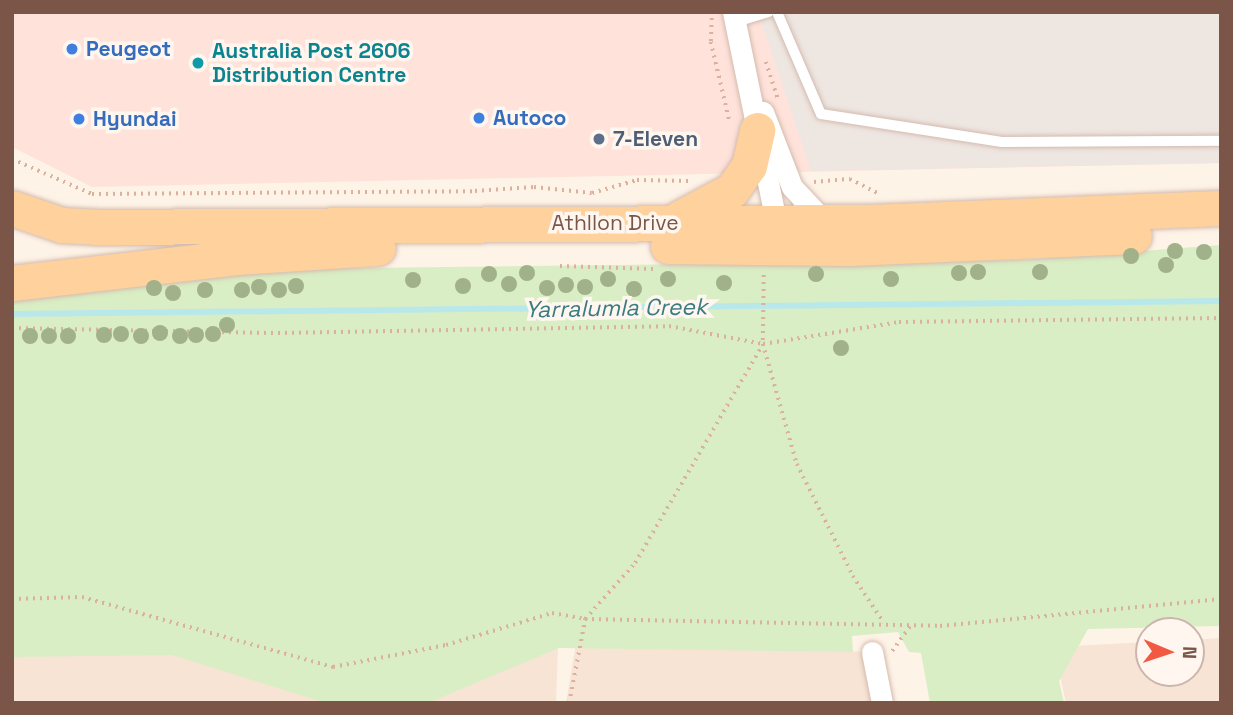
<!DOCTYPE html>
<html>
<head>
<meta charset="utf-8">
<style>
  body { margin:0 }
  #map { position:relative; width:1233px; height:715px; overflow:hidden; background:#fef3e7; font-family:"Space Grotesk",sans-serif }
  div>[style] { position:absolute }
  .residential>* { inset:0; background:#f7e4d5 }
  .commercial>* { inset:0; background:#ffe2da }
  .industrial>* { inset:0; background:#eee6e1 }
  .green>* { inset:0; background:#d9eec4 }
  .stream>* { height:6px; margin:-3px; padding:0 3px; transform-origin:3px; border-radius:3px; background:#b9e8ea }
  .path>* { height:3.5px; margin-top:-1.75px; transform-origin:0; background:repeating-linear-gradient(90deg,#dcb09f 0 2px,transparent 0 7px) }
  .roads { filter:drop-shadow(0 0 2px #d4bbae) drop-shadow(0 0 2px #d4bbae) }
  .lane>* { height:10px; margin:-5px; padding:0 5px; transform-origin:5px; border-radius:5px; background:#fff }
  .street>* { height:21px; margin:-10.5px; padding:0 10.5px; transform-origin:10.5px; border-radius:10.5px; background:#fff }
  .primary>* { height:35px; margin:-17.5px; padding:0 17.5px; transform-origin:17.5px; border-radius:17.5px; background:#ffd19d }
  .trees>* { width:16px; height:16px; margin:-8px; border-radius:50%; background:#a1b189 }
  .dots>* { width:19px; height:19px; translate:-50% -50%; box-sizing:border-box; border:4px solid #fff7ef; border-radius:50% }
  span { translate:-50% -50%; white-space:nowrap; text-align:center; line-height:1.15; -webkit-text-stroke:7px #fff7ef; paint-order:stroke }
  .shop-label { font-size:21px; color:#366cbe; font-weight:700 }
  .left { translate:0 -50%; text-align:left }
  .culture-label { font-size:21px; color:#0d838f; font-weight:700 }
  .service-label { font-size:21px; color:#4e5e75; font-weight:700 }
  .street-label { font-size:21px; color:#7b5548 }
  .water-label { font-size:23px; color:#3a7c81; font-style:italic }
  .frame { position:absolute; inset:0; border:14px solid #7b5548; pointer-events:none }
  .north { position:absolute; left:1135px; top:617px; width:70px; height:70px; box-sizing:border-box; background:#fff7ef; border:2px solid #cab6ac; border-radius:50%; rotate:92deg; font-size:19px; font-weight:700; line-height:28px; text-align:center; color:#7b5548 }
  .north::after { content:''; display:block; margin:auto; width:24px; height:32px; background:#f15943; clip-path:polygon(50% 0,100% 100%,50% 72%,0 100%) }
</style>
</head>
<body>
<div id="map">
  <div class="residential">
    <div style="clip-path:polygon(1221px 638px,1221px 703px,1066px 703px,1054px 647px,1149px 642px,1149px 673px,1191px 673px,1191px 640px)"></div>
    <div style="clip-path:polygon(576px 643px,872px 652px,882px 703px,566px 703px)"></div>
    <div style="clip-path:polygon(558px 647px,556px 703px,427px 703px)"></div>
    <div style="clip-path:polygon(174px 653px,328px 703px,12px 703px,12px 654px)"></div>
  </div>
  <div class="commercial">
    <div style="clip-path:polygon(12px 12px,1221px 12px,1221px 163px,92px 187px,12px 147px)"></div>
  </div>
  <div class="industrial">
    <div style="clip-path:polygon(758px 12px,1221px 12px,1221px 163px,811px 171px)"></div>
  </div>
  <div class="green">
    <div style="clip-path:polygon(1221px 245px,1221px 626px,1088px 629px,1059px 681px,1064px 703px,930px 703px,921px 653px,909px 652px,898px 632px,852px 636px,853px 652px,559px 648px,428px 703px,326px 703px,172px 655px,12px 657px,12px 291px,194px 270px,1024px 260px)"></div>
  </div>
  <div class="stream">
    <div style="left:12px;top:314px;width:1209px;rotate:-0.62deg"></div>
  </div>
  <div class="path">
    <div style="left:712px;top:18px;width:24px;rotate:92deg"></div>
    <div style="left:711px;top:42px;width:83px;rotate:76.8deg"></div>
    <div style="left:766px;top:62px;width:38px;rotate:72deg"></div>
    <div style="left:12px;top:159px;width:87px;rotate:23.6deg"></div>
    <div style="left:92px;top:194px;width:383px;rotate:-0.4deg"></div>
    <div style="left:475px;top:191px;width:59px;rotate:-3.9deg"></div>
    <div style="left:534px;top:187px;width:58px;rotate:5.9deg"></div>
    <div style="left:592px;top:193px;width:47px;rotate:-16.1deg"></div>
    <div style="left:637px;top:180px;width:53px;rotate:1.1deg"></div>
    <div style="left:814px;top:182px;width:36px;rotate:-5deg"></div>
    <div style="left:850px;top:179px;width:33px;rotate:27deg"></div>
    <div style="left:560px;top:266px;width:93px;rotate:1.8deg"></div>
    <div style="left:764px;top:275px;width:69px;rotate:90.8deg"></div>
    <div style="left:763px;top:344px;width:125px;rotate:74.2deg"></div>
    <div style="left:797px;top:464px;width:125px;rotate:63.4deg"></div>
    <div style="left:853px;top:576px;width:56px;rotate:56.6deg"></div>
    <div style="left:12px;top:328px;width:266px;rotate:1.1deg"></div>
    <div style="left:278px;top:333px;width:391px;rotate:-1deg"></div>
    <div style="left:669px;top:326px;width:96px;rotate:10.8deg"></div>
    <div style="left:763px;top:344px;width:138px;rotate:-9.2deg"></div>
    <div style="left:899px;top:322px;width:322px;rotate:-0.7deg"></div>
    <div style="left:12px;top:599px;width:70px;rotate:-1.6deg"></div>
    <div style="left:82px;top:597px;width:261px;rotate:15.6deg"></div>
    <div style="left:333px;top:667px;width:115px;rotate:-11deg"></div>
    <div style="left:446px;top:645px;width:111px;rotate:-16.8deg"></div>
    <div style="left:552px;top:613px;width:34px;rotate:10deg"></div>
    <div style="left:585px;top:619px;width:355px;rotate:1.1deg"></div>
    <div style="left:940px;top:626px;width:282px;rotate:-5.5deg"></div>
    <div style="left:892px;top:651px;width:32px;rotate:-54deg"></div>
    <div style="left:569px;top:703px;width:86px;rotate:-79.2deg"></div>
    <div style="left:585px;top:619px;width:75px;rotate:-48.2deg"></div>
    <div style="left:635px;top:563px;width:251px;rotate:-59.7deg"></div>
  </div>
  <div class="roads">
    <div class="lane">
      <div style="left:777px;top:12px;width:111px;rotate:66.7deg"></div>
      <div style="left:821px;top:114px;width:183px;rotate:8.8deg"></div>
      <div style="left:1002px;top:142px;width:219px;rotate:-0.3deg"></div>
      <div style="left:736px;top:22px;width:34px;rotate:-17deg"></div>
    </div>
    <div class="street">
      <div style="left:733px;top:12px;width:214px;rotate:78.4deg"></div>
      <div style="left:763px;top:112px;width:80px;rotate:68.9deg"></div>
      <div style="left:792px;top:187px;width:48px;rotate:46.7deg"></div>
      <div style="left:872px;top:652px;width:52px;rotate:78.9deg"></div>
    </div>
    <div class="primary">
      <div style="left:12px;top:208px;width:53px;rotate:18.8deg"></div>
      <div style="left:62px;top:225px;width:34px;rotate:3deg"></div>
      <div style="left:96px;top:227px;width:773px;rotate:-0.37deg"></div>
      <div style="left:869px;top:222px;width:352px;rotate:-2.3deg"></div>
      <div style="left:678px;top:219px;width:61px;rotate:-28.2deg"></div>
      <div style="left:732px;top:190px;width:29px;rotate:-55deg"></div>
      <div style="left:749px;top:166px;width:37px;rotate:-77deg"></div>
      <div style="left:668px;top:246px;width:181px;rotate:0.6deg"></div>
      <div style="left:849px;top:248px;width:285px;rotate:-2.4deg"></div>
      <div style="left:12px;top:283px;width:226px;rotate:-6.6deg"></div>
      <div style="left:237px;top:257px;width:141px;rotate:-3.7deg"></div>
    </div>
  </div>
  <div class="trees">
    <div style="left:1175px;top:251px"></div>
    <div style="left:1204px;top:252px"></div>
    <div style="left:1131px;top:256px"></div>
    <div style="left:1166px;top:265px"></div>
    <div style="left:978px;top:272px"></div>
    <div style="left:1040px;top:272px"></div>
    <div style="left:527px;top:273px"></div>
    <div style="left:959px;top:273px"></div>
    <div style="left:489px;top:274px"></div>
    <div style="left:816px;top:274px"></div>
    <div style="left:608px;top:279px"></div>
    <div style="left:668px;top:279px"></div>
    <div style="left:891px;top:279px"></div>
    <div style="left:413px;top:280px"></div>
    <div style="left:724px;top:283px"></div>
    <div style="left:509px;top:284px"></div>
    <div style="left:566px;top:285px"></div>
    <div style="left:296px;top:286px"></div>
    <div style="left:463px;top:286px"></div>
    <div style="left:259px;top:287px"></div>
    <div style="left:585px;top:287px"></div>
    <div style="left:154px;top:288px"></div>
    <div style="left:547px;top:288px"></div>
    <div style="left:634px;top:289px"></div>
    <div style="left:205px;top:290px"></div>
    <div style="left:242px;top:290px"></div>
    <div style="left:279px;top:290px"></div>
    <div style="left:173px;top:293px"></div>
    <div style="left:227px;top:325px"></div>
    <div style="left:160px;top:333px"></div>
    <div style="left:121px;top:334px"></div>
    <div style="left:213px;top:334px"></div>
    <div style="left:104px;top:335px"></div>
    <div style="left:196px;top:335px"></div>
    <div style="left:30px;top:336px"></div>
    <div style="left:49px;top:336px"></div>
    <div style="left:68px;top:336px"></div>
    <div style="left:141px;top:336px"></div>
    <div style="left:180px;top:336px"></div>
    <div style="left:841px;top:348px"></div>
  </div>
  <div class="dots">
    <div style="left:72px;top:49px;background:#3f7fe0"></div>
    <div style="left:198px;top:63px;background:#0f9aa8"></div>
    <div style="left:479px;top:118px;background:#3f7fe0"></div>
    <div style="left:79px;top:119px;background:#3f7fe0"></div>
    <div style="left:599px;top:139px;background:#5c6f8a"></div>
  </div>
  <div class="shop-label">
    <span class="left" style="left:86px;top:49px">Peugeot</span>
    <span class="left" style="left:493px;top:118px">Autoco</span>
    <span class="left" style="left:93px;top:119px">Hyundai</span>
  </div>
  <div class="culture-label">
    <span class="left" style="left:212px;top:63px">Australia Post 2606<br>Distribution Centre</span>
  </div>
  <div class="service-label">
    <span class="left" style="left:613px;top:139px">7-Eleven</span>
  </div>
  <div class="street-label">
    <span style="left:615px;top:223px">Athllon Drive</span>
  </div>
  <div class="water-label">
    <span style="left:616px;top:308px;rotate:-1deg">Yarralumla Creek</span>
  </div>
  <div class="frame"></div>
  <div class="north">N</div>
</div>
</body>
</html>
